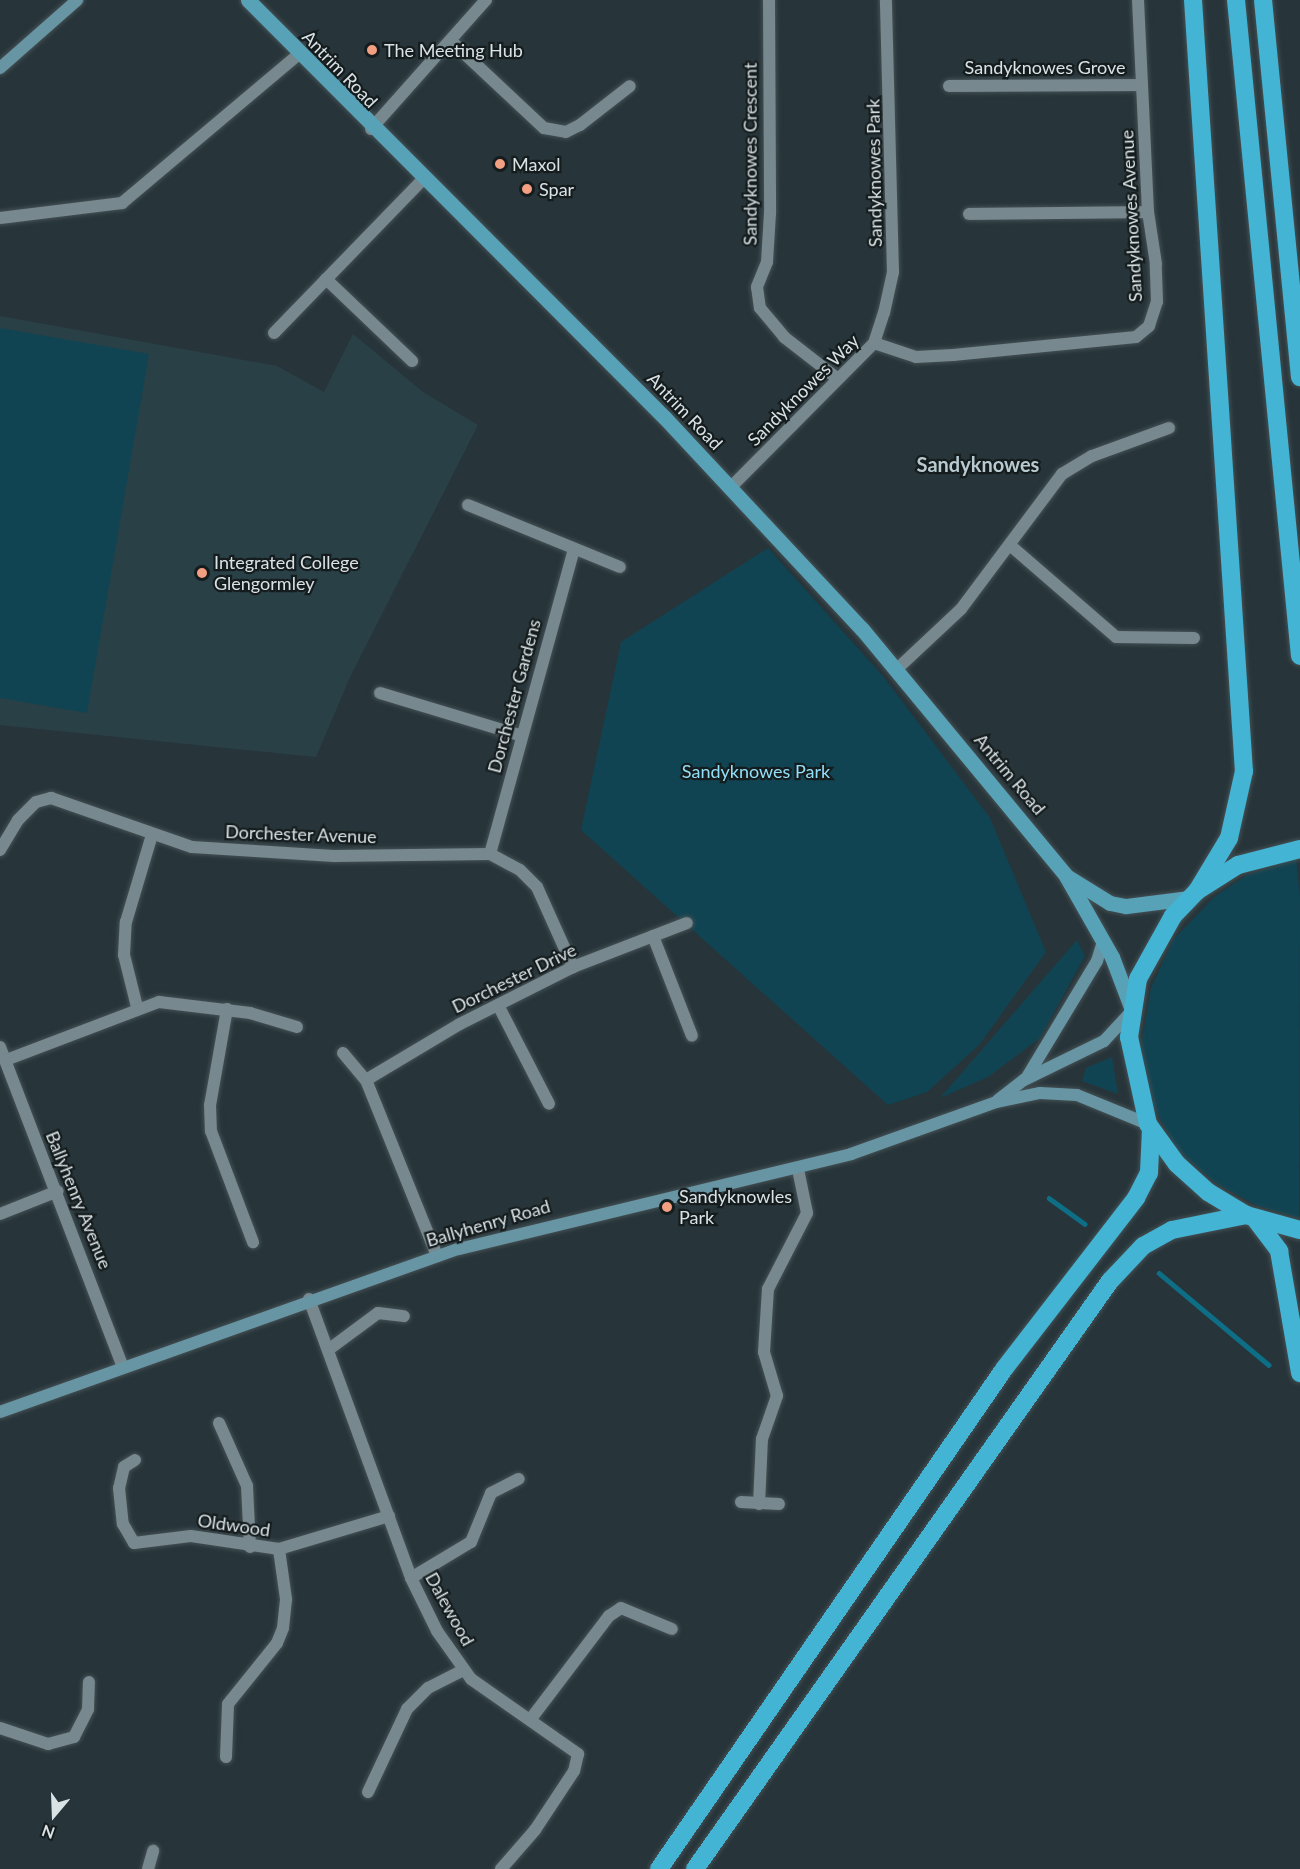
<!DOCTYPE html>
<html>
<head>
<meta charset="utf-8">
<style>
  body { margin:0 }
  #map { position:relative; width:1300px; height:1869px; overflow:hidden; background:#27353a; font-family:Lato,sans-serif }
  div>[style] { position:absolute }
  .built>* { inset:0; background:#294047 }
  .green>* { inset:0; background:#114452 }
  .stream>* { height:4.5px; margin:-2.25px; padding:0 2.25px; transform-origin:2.25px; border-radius:2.25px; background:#0d6e85 }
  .roads { filter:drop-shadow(0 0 2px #445054) drop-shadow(0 0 2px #445054) }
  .street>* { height:12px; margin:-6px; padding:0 6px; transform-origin:6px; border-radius:6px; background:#77888e }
  .secondary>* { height:12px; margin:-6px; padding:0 6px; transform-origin:6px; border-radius:6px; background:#6895a3 }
  .primary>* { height:15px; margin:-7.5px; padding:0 7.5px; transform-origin:7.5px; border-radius:7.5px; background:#58a2b8 }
  .highway>* { height:18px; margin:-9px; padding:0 9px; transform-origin:9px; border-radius:9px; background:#44b4d4 }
  .dots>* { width:16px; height:16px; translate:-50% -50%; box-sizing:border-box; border:3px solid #151c1e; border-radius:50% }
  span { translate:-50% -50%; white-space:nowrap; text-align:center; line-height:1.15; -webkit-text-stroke:4.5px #151c1e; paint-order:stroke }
  .poi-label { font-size:18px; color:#d9e2e5 }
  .left { translate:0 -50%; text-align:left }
  .street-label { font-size:18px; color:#d9e2e5 }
  .park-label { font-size:18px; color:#92dff8 }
  .neighbourhood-label { font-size:20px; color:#b8cad0; font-weight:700 }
  .north { position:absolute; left:24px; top:1785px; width:60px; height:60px; -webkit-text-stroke:4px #151c1e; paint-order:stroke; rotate:199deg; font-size:16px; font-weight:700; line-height:24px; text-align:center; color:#d9e2e5 }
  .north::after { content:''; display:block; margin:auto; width:21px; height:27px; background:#d9e2e5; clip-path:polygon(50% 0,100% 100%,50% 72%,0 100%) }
</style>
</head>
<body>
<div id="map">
  <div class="built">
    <div style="clip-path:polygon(0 316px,277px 366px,324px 392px,353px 334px,423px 392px,478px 425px,351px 675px,316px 757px,0 725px)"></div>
  </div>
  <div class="green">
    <div style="clip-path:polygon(0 328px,149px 354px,87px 713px,0 698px)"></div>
    <div style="clip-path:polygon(768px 548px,883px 676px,990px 818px,1046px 952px,979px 1045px,927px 1092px,888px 1105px,581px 830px,621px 642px)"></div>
    <div style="clip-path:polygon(1296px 859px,1300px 897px,1299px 1218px,1258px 1206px,1217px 1184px,1178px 1151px,1148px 1097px,1141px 1047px,1151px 988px,1173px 940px,1214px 897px,1247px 875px)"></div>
    <div style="clip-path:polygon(1077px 940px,1085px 956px,1040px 1038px,988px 1077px,940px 1098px)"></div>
    <div style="clip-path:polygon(1112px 1057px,1118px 1094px,1082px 1081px,1086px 1068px)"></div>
  </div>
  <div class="stream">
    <div style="left:1049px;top:1198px;width:44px;rotate:35.8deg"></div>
    <div style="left:1159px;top:1273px;width:143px;rotate:39.9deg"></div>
  </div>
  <div class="roads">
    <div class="street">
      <div style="left:769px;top:0;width:213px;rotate:89.7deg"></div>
      <div style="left:770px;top:213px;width:49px;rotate:93.5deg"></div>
      <div style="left:767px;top:262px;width:27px;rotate:112deg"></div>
      <div style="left:757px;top:287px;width:21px;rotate:82deg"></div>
      <div style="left:760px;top:308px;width:38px;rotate:50deg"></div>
      <div style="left:784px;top:337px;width:68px;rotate:37.9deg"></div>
      <div style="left:451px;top:41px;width:127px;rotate:43.1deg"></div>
      <div style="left:544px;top:128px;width:22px;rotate:10deg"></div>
      <div style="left:566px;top:132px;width:16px;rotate:-27deg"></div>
      <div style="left:580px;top:125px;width:63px;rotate:-38deg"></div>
      <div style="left:949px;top:86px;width:192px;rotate:-0.3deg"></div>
      <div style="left:371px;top:129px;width:173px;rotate:-48.3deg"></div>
      <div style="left:969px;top:214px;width:179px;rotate:-0.6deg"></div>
      <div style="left:0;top:218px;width:123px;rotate:-7deg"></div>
      <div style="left:122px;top:203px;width:230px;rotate:-40.1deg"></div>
      <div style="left:326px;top:279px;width:119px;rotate:43.6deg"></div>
      <div style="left:274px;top:333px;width:214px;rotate:-45.9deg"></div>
      <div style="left:874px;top:343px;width:44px;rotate:18.4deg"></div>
      <div style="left:916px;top:357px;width:37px;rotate:-3deg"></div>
      <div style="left:953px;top:355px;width:184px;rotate:-5.6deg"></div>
      <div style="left:1136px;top:337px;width:17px;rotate:-40deg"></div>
      <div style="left:1149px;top:326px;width:25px;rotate:-72deg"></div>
      <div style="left:1157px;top:302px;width:38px;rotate:-92deg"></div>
      <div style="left:1156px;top:264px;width:53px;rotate:-98.7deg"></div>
      <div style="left:1148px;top:212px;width:212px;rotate:-92.7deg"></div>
      <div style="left:731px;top:487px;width:203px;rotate:-45.2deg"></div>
      <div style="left:874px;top:343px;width:32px;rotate:-72deg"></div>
      <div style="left:884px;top:313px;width:42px;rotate:-77.6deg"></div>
      <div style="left:893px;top:272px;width:272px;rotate:-91.5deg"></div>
      <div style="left:468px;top:505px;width:164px;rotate:22.2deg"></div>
      <div style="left:1011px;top:546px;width:139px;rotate:40.9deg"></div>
      <div style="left:1116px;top:637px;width:78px;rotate:0.7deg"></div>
      <div style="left:897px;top:669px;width:88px;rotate:-43.2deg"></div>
      <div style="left:961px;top:609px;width:169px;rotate:-53.2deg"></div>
      <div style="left:1062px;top:474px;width:35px;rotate:-31deg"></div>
      <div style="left:1092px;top:456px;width:82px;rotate:-20deg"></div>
      <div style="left:380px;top:693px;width:148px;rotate:16.8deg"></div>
      <div style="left:0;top:850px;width:35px;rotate:-59deg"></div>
      <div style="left:18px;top:820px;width:25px;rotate:-45deg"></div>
      <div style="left:36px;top:802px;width:16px;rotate:-15deg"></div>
      <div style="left:51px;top:798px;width:149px;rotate:19.2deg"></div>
      <div style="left:192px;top:847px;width:142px;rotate:3.6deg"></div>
      <div style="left:334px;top:856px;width:156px;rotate:-0.7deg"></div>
      <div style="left:490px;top:854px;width:34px;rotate:28deg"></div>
      <div style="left:520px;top:870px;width:24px;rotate:45deg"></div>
      <div style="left:537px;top:887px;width:88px;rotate:65.8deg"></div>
      <div style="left:490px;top:854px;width:316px;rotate:-74.6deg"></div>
      <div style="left:653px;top:936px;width:107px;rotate:68.7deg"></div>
      <div style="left:498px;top:1005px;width:111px;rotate:62.7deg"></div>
      <div style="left:137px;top:1007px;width:54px;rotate:-104deg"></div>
      <div style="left:124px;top:955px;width:33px;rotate:-87deg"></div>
      <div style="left:126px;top:922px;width:91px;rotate:-73.4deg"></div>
      <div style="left:227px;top:1009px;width:97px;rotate:100deg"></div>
      <div style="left:210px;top:1105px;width:26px;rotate:88deg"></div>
      <div style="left:211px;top:1131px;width:119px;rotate:69.3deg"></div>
      <div style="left:0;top:1047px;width:343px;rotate:69deg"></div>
      <div style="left:343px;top:1053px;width:35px;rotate:50deg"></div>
      <div style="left:366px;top:1080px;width:190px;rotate:68deg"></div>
      <div style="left:6px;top:1060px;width:164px;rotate:-20.8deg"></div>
      <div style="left:159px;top:1002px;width:92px;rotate:6.9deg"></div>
      <div style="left:250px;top:1013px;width:49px;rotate:16.6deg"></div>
      <div style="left:366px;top:1080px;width:109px;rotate:-30.8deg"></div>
      <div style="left:460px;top:1024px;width:127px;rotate:-26.8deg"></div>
      <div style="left:573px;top:967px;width:122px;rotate:-21.1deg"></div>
      <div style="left:0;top:1214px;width:62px;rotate:-21.6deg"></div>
      <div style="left:309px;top:1299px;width:297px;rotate:69.9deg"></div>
      <div style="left:411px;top:1578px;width:59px;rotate:63.9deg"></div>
      <div style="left:437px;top:1631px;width:59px;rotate:54.7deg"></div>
      <div style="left:471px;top:1679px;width:131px;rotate:35deg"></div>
      <div style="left:578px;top:1754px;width:17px;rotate:103deg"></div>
      <div style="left:574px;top:1771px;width:71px;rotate:123.5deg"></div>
      <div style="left:535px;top:1830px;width:52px;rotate:131.1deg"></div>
      <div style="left:328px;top:1350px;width:62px;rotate:-36.5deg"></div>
      <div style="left:378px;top:1313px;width:26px;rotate:7deg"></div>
      <div style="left:219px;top:1423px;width:69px;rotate:66deg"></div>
      <div style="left:247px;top:1486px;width:61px;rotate:87.2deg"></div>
      <div style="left:135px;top:1460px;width:13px;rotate:148deg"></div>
      <div style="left:124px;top:1467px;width:22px;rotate:103deg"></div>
      <div style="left:119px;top:1488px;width:36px;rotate:84deg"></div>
      <div style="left:123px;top:1524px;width:22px;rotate:60deg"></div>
      <div style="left:134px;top:1543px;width:57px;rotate:-7deg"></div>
      <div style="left:191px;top:1536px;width:89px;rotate:8.4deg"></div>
      <div style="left:279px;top:1549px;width:115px;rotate:-16.7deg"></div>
      <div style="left:741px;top:1502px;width:38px;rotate:3deg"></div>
      <div style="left:759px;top:1504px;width:65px;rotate:-87.4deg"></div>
      <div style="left:762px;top:1439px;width:46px;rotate:-70.8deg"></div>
      <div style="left:777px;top:1396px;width:46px;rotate:-106.5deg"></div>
      <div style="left:764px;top:1352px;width:63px;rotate:-86.4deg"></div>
      <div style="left:768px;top:1289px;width:85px;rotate:-62.8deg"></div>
      <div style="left:807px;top:1213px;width:45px;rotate:-101.6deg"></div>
      <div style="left:411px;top:1578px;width:70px;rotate:-31deg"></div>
      <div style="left:471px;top:1542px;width:53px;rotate:-67.8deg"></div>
      <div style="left:491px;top:1493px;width:31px;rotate:-27deg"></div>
      <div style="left:530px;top:1720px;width:131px;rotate:-52.8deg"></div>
      <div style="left:609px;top:1616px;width:14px;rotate:-34deg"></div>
      <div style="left:621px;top:1608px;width:55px;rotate:22.4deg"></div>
      <div style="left:0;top:1728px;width:51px;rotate:18.4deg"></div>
      <div style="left:48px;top:1744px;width:27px;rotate:-15deg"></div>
      <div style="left:74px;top:1737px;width:31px;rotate:-63deg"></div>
      <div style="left:88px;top:1709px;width:27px;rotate:-88deg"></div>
      <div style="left:226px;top:1757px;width:53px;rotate:-87.8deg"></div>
      <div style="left:228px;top:1704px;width:78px;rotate:-51.2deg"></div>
      <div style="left:277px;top:1643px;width:16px;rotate:-68deg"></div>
      <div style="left:283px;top:1628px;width:29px;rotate:-84deg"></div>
      <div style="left:286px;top:1599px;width:50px;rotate:-98deg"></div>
      <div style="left:368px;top:1792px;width:92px;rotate:-64.8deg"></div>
      <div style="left:407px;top:1709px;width:30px;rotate:-45deg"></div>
      <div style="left:428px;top:1688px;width:39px;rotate:-27deg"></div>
      <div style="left:148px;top:1869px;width:19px;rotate:-74deg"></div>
    </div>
    <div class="secondary">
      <div style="left:0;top:68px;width:103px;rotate:-41.4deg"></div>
      <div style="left:1027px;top:1077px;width:135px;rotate:-58.9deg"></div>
      <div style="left:1097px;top:961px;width:21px;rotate:-73deg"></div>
      <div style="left:998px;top:1100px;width:33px;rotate:-38deg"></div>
      <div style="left:1024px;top:1080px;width:89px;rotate:-26deg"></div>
      <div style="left:1104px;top:1041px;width:38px;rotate:-47deg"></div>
      <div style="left:0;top:1412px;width:487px;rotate:-19.6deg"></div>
      <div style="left:459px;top:1249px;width:403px;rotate:-13.6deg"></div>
      <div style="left:851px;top:1154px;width:154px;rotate:-19.7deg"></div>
      <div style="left:996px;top:1102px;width:45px;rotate:-11.6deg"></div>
      <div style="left:1040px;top:1093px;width:37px;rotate:3deg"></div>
      <div style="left:1077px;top:1095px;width:77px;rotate:22.2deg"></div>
    </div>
    <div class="primary">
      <div style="left:248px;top:0;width:590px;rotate:45.07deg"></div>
      <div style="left:665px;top:418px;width:289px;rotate:47deg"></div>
      <div style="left:862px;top:629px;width:320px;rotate:50.4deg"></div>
      <div style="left:1066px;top:876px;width:93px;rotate:60.4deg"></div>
      <div style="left:1112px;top:957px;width:53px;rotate:69.2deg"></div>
      <div style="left:1068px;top:877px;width:49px;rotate:31.8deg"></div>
      <div style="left:1110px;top:903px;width:16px;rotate:11deg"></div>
      <div style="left:1126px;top:906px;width:64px;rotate:-7.2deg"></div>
    </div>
    <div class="highway">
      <div style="left:1193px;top:0;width:773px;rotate:86.22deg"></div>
      <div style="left:1244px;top:771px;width:69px;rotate:102.6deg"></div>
      <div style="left:1229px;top:838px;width:62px;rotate:121.1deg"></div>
      <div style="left:1236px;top:0;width:659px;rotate:84.43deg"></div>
      <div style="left:1263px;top:0;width:379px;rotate:84.4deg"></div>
      <div style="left:1300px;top:849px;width:64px;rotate:165.5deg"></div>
      <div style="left:1238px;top:865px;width:49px;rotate:147.6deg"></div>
      <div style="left:1197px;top:891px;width:35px;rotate:134deg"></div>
      <div style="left:1173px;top:916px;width:72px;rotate:119.1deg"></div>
      <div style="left:1138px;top:979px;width:59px;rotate:98.8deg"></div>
      <div style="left:1129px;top:1037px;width:89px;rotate:77.7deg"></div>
      <div style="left:1148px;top:1124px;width:49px;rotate:54.1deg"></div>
      <div style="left:1177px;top:1164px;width:42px;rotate:42.1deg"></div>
      <div style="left:1208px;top:1192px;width:44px;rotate:31.2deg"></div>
      <div style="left:1246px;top:1215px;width:56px;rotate:15.5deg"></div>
      <div style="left:1256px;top:1220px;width:39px;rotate:53deg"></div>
      <div style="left:1279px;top:1251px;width:124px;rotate:80.2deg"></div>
      <div style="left:659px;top:1869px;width:607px;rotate:-55.39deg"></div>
      <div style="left:1004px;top:1369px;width:216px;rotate:-52.3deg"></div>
      <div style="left:1136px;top:1198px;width:28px;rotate:-63deg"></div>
      <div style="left:1149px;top:1173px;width:44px;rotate:-87.4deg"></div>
      <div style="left:695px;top:1869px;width:720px;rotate:-54.79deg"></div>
      <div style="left:1110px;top:1281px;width:48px;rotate:-46.7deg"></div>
      <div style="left:1143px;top:1246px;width:33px;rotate:-29deg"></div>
      <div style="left:1172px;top:1230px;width:76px;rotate:-11.5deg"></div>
    </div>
  </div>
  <div class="dots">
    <div style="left:372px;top:50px;background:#f39f82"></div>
    <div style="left:500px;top:164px;background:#f39f82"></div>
    <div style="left:527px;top:189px;background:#f39f82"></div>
    <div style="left:202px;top:573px;background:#f39f82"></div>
    <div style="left:667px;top:1207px;background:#f39f82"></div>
  </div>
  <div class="poi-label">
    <span class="left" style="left:384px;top:50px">The Meeting Hub</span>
    <span class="left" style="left:512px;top:164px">Maxol</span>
    <span class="left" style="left:539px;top:189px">Spar</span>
    <span class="left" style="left:214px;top:573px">Integrated College<br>Glengormley</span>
    <span class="left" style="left:679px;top:1207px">Sandyknowles<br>Park</span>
  </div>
  <div class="street-label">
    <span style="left:1045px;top:67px">Sandyknowes Grove</span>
    <span style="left:340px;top:69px;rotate:46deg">Antrim Road</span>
    <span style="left:750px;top:154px;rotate:-90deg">Sandyknowes Crescent</span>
    <span style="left:874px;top:173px;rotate:-91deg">Sandyknowes Park</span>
    <span style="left:1131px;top:216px;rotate:-93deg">Sandyknowes Avenue</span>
    <span style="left:803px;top:390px;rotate:-45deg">Sandyknowes Way</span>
    <span style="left:685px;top:411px;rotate:46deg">Antrim Road</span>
    <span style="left:514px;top:696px;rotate:-75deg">Dorchester Gardens</span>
    <span style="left:1010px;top:774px;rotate:50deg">Antrim Road</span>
    <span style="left:301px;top:834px;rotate:2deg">Dorchester Avenue</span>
    <span style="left:514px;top:978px;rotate:-26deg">Dorchester Drive</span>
    <span style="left:79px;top:1200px;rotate:68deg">Ballyhenry Avenue</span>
    <span style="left:488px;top:1223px;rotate:-16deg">Ballyhenry Road</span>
    <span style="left:234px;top:1525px;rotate:8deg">Oldwood</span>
    <span style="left:450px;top:1609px;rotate:61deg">Dalewood</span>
  </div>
  <div class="park-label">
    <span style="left:756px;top:771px">Sandyknowes Park</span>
  </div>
  <div class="neighbourhood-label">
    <span style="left:978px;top:464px">Sandyknowes</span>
  </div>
  <div class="north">N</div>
</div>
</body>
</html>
